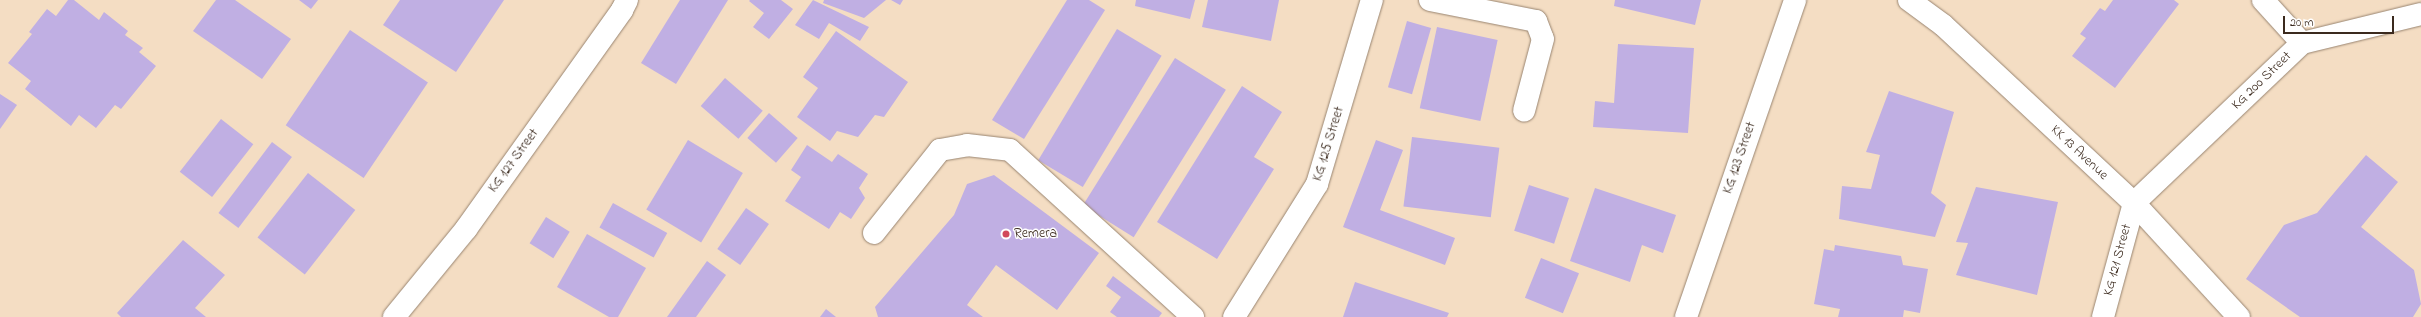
<!DOCTYPE html>
<html>
<head>
<meta charset="utf-8">
<style>
  body { margin:0 }
  #map { position:relative; width:2421px; height:317px; overflow:hidden; background:#f4ddc3; font-family:"Indie Flower",sans-serif }
  div>[style] { position:absolute }
  .building>* { inset:0; background:#c0afe3; transform-origin:0 0 }
  .roads { filter:drop-shadow(0 0 1px #988470) drop-shadow(0 0 1px #988470) }
  .lane>* { height:22px; margin:-11px; padding:0 11px; transform-origin:11px; border-radius:11px; background:#fff }
  .street>* { height:22px; margin:-11px; padding:0 11px; transform-origin:11px; border-radius:11px; background:#fff }
  .secondary>* { height:22px; margin:-11px; padding:0 11px; transform-origin:11px; border-radius:11px; background:#fff }
  .dots>* { width:11px; height:11px; translate:-50% -50%; box-sizing:border-box; border:2px solid #fff; border-radius:50% }
  span { translate:-50% -50%; white-space:nowrap; text-align:center; line-height:1.15; -webkit-text-stroke:3px #fff; paint-order:stroke }
  .street-label { font-size:14px; color:#3b2a1e }
  .poi-label { font-size:14px; color:#3b2a1e }
  .left { translate:0 -50%; text-align:left }
  .scale { position:absolute; left:2283px; top:16px; width:111px; height:18px; box-sizing:border-box; border:2px solid #3b2a1e; border-top:0; padding-left:5px; font-size:12px; line-height:14px; white-space:nowrap; color:#3b2a1e; -webkit-text-stroke:3px #fff; paint-order:stroke }
</style>
</head>
<body>
<div id="map">
  <div class="building">
    <div style="clip-path:polygon(68px 0,74px 0,99px 20px,104px 12px,128px 31px,125px 35px,143px 48px,139px 52px,156px 66px,121px 109px,115px 105px,96px 128px,79px 115px,71px 126px,25px 89px,31px 81px,8px 63px,32px 34px,29px 32px,47px 9px,56px 16px)"></div>
    <div style="clip-path:polygon(216px 0,235px 0,291px 39px,262px 79px,193px 31px)"></div>
    <div style="clip-path:polygon(299px 0,318px 0,311px 9px)"></div>
    <div style="clip-path:polygon(400px 0,504px 0,456px 72px,383px 25px)"></div>
    <div style="clip-path:polygon(680px 0,728px 0,676px 84px,641px 63px)"></div>
    <div style="clip-path:polygon(750px 0,781px 0,793px 9px,769px 39px,753px 27px,764px 13px,749px 1px)"></div>
    <div style="clip-path:polygon(813px 0,869px 27px,860px 41px,829px 23px,819px 39px,795px 25px)"></div>
    <div style="clip-path:polygon(824px 0,886px 0,864px 18px,823px 3px)"></div>
    <div style="clip-path:polygon(891px 0,903px 0,900px 5px)"></div>
    <div style="clip-path:polygon(1067px 0,1089px 0,1105px 10px,1024px 139px,992px 120px)"></div>
    <div style="clip-path:polygon(1136px 0,1195px 0,1190px 19px,1135px 6px)"></div>
    <div style="clip-path:polygon(1208px 0,1279px 0,1271px 41px,1202px 27px)"></div>
    <div style="clip-path:polygon(1615px 0,1701px 0,1695px 25px,1614px 6px)"></div>
    <div style="clip-path:polygon(2113px 0,2174px 0,2179px 4px,2115px 88px,2072px 56px,2086px 38px,2080px 34px,2100px 8px,2105px 11px)"></div>
    <div style="left:1407px;top:21px;width:25px;height:69px;rotate:16deg"></div>
    <div style="left:1437px;top:27px;width:62px;height:83px;rotate:12deg"></div>
    <div style="left:1117px;top:29px;width:52px;height:153px;rotate:31deg"></div>
    <div style="left:350px;top:30px;width:94px;height:115px;rotate:34deg"></div>
    <div style="clip-path:polygon(836px 31px,908px 82px,884px 117px,875px 115px,858px 137px,837px 131px,830px 141px,797px 117px,818px 88px,803px 77px)"></div>
    <div style="clip-path:polygon(1618px 44px,1694px 48px,1688px 133px,1593px 127px,1595px 101px,1614px 103px)"></div>
    <div style="left:1175px;top:58px;width:60px;height:174px;rotate:32deg"></div>
    <div style="left:725px;top:78px;width:50px;height:37px;rotate:41deg"></div>
    <div style="clip-path:polygon(1242px 86px,1282px 112px,1254px 157px,1274px 169px,1217px 259px,1157px 222px)"></div>
    <div style="clip-path:polygon(1889px 91px,1954px 112px,1931px 193px,1946px 205px,1935px 237px,1839px 219px,1842px 186px,1871px 189px,1880px 155px,1866px 152px)"></div>
    <div style="clip-path:polygon(0 94px,17px 105px,0 129px)"></div>
    <div style="left:769px;top:113px;width:38px;height:33px;rotate:41deg"></div>
    <div style="left:221px;top:119px;width:41px;height:67px;rotate:38deg"></div>
    <div style="left:1412px;top:137px;width:88px;height:70px;rotate:7deg"></div>
    <div style="left:688px;top:140px;width:64px;height:81px;rotate:31deg"></div>
    <div style="clip-path:polygon(1376px 140px,1403px 150px,1380px 210px,1455px 238px,1445px 265px,1343px 227px)"></div>
    <div style="left:272px;top:142px;width:25px;height:89px;rotate:37deg"></div>
    <div style="clip-path:polygon(807px 145px,832px 162px,838px 154px,868px 174px,859px 188px,865px 198px,851px 219px,840px 212px,829px 229px,785px 201px,801px 177px,791px 170px)"></div>
    <div style="clip-path:polygon(2366px 155px,2398px 182px,2361px 227px,2414px 270px,2421px 304px,2413px 317px,2300px 317px,2246px 279px,2284px 225px,2317px 213px)"></div>
    <div style="left:308px;top:173px;width:60px;height:82px;rotate:38deg"></div>
    <div style="clip-path:polygon(994px 175px,1099px 253px,1057px 310px,996px 265px,967px 305px,983px 317px,878px 317px,875px 307px,954px 215px,967px 184px)"></div>
    <div style="left:1529px;top:185px;width:42px;height:48px;rotate:18deg"></div>
    <div style="clip-path:polygon(1976px 187px,2058px 202px,2037px 295px,1956px 275px,1968px 243px,1956px 242px)"></div>
    <div style="clip-path:polygon(1595px 188px,1676px 215px,1663px 253px,1642px 245px,1630px 282px,1570px 261px)"></div>
    <div style="left:613px;top:203px;width:62px;height:28px;rotate:29deg"></div>
    <div style="left:746px;top:208px;width:28px;height:50px;rotate:35deg"></div>
    <div style="left:546px;top:217px;width:28px;height:31px;rotate:32deg"></div>
    <div style="clip-path:polygon(587px 234px,646px 268px,618px 317px,609px 317px,557px 287px)"></div>
    <div style="clip-path:polygon(183px 240px,225px 275px,195px 308px,206px 317px,121px 317px,117px 313px)"></div>
    <div style="clip-path:polygon(1835px 245px,1901px 256px,1903px 265px,1928px 269px,1920px 313px,1904px 310px,1903px 317px,1838px 317px,1840px 309px,1814px 304px,1824px 249px,1834px 251px)"></div>
    <div style="left:1541px;top:258px;width:41px;height:43px;rotate:22deg"></div>
    <div style="clip-path:polygon(707px 261px,726px 275px,696px 317px,667px 317px)"></div>
    <div style="clip-path:polygon(1113px 276px,1162px 313px,1159px 317px,1117px 317px,1110px 312px,1121px 297px,1106px 286px)"></div>
    <div style="clip-path:polygon(1355px 282px,1449px 313px,1447px 317px,1343px 317px)"></div>
    <div style="clip-path:polygon(826px 309px,836px 317px,820px 317px)"></div>
  </div>
  <div class="roads">
    <div class="lane">
      <div style="left:1430px;top:0;width:108px;rotate:11.2deg"></div>
      <div style="left:1536px;top:21px;width:19px;rotate:69deg"></div>
      <div style="left:1543px;top:39px;width:74px;rotate:104.8deg"></div>
    </div>
    <div class="street">
      <div style="left:2263px;top:0;width:58px;rotate:47.8deg"></div>
      <div style="left:874px;top:233px;width:106px;rotate:-51.5deg"></div>
      <div style="left:940px;top:150px;width:27px;rotate:-10deg"></div>
      <div style="left:967px;top:145px;width:43px;rotate:6.6deg"></div>
      <div style="left:1010px;top:150px;width:248px;rotate:42.4deg"></div>
      <div style="left:394px;top:317px;width:114px;rotate:-50.7deg"></div>
      <div style="left:466px;top:229px;width:269px;rotate:-54.5deg"></div>
      <div style="left:622px;top:10px;width:11px;rotate:-63deg"></div>
      <div style="left:1234px;top:317px;width:157px;rotate:-58deg"></div>
      <div style="left:1317px;top:184px;width:192px;rotate:-73.4deg"></div>
      <div style="left:1686px;top:317px;width:335px;rotate:-71deg"></div>
      <div style="left:2103px;top:317px;width:118px;rotate:-74.8deg"></div>
      <div style="left:2134px;top:203px;width:232px;rotate:-43.6deg"></div>
      <div style="left:2302px;top:43px;width:122px;rotate:-13.7deg"></div>
    </div>
    <div class="secondary">
      <div style="left:1909px;top:0;width:42px;rotate:36.3deg"></div>
      <div style="left:1943px;top:25px;width:261px;rotate:43deg"></div>
      <div style="left:2134px;top:203px;width:155px;rotate:47.4deg"></div>
    </div>
  </div>
  <div class="dots">
    <div style="left:1006px;top:234px;background:#d1495b"></div>
  </div>
  <div class="street-label">
    <span style="left:2262px;top:81px;rotate:-44deg">KG 200 Street</span>
    <span style="left:1329px;top:144px;rotate:-73deg">KG 125 Street</span>
    <span style="left:2079px;top:153px;rotate:43deg">KK 13 Avenue</span>
    <span style="left:1740px;top:158px;rotate:-71deg">KG 123 Street</span>
    <span style="left:514px;top:161px;rotate:-54deg">KG 127 Street</span>
    <span style="left:2118px;top:260px;rotate:-75deg">KG 121 Street</span>
  </div>
  <div class="poi-label">
    <span class="left" style="left:1014px;top:234px">Remera</span>
  </div>
  <div class="scale">20 m</div>
</div>
</body>
</html>
